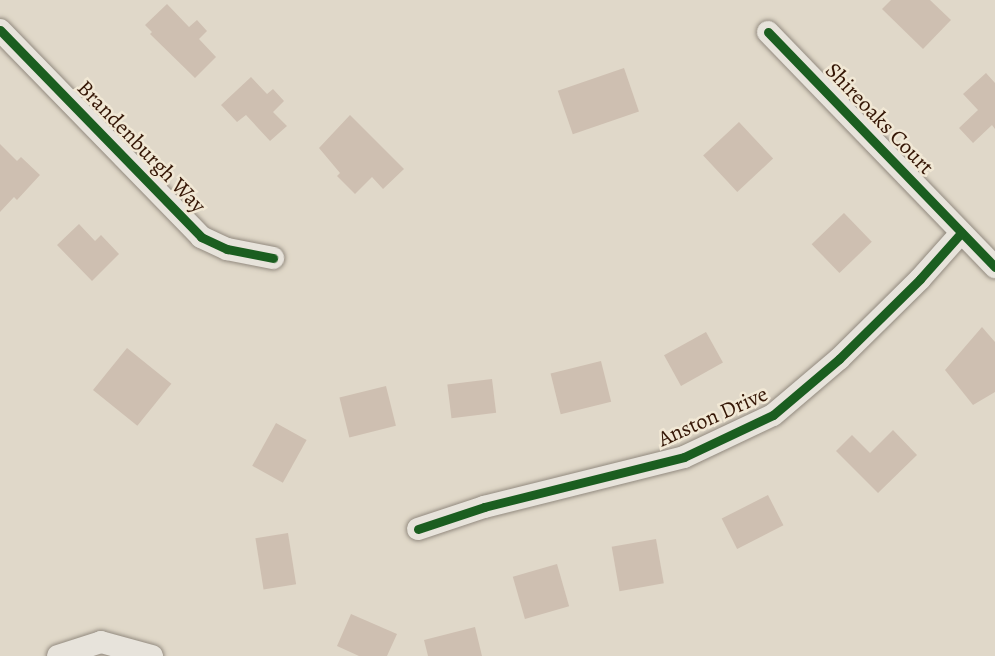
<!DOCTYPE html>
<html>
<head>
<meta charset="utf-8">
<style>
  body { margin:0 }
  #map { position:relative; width:995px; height:656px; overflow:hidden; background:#e0d8c9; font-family:Alegreya,serif }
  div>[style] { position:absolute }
  .building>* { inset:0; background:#cebfb1; transform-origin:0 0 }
  .roads { filter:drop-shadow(0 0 2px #928a7f) drop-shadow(0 0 2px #928a7f) }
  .minor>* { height:22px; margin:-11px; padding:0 11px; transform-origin:11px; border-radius:11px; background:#e7e3db }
  .cycleway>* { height:9px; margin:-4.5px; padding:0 4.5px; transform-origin:4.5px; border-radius:4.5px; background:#1b5e20 }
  span { translate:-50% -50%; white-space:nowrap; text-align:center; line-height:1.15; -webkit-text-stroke:5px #f1e8d5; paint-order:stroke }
  .street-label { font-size:22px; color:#351605 }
</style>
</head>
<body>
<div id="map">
  <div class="building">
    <div style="clip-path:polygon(891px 0,930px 0,951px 20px,923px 49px,882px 9px)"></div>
    <div style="clip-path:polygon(167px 4px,189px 27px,197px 20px,207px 31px,199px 39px,216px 57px,195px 78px,150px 34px,152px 32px,145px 25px)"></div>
    <div style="left:624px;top:68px;width:46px;height:70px;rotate:71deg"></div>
    <div style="clip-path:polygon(986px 73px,995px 83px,995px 129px,992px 125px,973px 143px,959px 128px,978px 110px,963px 94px)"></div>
    <div style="clip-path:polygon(251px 77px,267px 94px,273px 89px,284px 101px,273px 112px,287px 126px,270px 141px,246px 115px,237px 122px,221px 105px)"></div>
    <div style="clip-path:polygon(350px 115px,404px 169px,383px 189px,372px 177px,355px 194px,337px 176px,340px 173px,319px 148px)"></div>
    <div style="left:739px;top:122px;width:50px;height:49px;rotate:47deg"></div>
    <div style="clip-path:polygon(0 144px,17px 161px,21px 157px,40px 175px,17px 200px,14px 197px,0 212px)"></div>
    <div style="left:844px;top:213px;width:40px;height:45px;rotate:46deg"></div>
    <div style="clip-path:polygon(79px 224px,95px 241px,101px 235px,119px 254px,92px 281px,57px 245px)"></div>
    <div style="clip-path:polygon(982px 327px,995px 342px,995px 392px,973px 405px,945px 370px)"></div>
    <div style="left:706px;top:332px;width:35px;height:48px;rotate:61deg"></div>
    <div style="left:127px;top:348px;width:57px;height:54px;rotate:39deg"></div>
    <div style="left:601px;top:361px;width:42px;height:52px;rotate:76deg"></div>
    <div style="left:492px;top:379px;width:34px;height:45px;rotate:83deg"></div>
    <div style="left:386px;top:386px;width:41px;height:48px;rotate:76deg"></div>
    <div style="left:276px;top:423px;width:35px;height:49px;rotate:29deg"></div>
    <div style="clip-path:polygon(893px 430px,917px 455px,878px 493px,836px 451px,852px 435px,870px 453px)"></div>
    <div style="left:768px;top:495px;width:34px;height:52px;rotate:63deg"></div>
    <div style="left:288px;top:533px;width:52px;height:33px;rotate:81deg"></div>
    <div style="left:656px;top:539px;width:45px;height:45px;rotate:80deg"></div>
    <div style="left:557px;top:564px;width:44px;height:46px;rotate:74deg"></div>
    <div style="clip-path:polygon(351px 614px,397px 634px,387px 656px,359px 656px,337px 646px)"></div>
    <div style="clip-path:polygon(475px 627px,482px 656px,428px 656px,424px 640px)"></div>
  </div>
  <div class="roads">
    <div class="minor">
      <div style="left:0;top:30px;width:289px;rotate:45.8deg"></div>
      <div style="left:201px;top:237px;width:29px;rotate:25deg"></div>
      <div style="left:227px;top:249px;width:47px;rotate:11.1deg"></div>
      <div style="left:768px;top:32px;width:327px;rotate:46deg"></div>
      <div style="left:418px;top:529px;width:70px;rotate:-18.4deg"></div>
      <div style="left:484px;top:507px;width:206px;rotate:-14deg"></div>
      <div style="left:684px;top:457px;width:98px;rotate:-25.3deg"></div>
      <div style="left:773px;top:415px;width:87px;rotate:-40.3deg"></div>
      <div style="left:839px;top:359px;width:114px;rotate:-44.6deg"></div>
      <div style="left:920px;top:279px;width:62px;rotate:-48.3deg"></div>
      <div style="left:58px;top:656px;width:45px;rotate:-18deg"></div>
      <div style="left:101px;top:642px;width:53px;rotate:15.4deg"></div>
    </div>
  </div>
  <div class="cycleway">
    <div style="left:0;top:30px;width:289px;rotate:45.8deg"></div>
    <div style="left:201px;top:237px;width:29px;rotate:25deg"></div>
    <div style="left:227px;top:249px;width:47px;rotate:11.1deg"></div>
    <div style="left:768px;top:32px;width:327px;rotate:46deg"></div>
    <div style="left:418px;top:529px;width:70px;rotate:-18.4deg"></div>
    <div style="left:484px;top:507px;width:206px;rotate:-14deg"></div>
    <div style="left:684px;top:457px;width:98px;rotate:-25.3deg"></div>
    <div style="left:773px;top:415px;width:87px;rotate:-40.3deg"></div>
    <div style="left:839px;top:359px;width:114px;rotate:-44.6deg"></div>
    <div style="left:920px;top:279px;width:62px;rotate:-48.3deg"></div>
  </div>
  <div class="street-label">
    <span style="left:879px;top:119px;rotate:46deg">Shireoaks Court</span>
    <span style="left:141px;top:147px;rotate:46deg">Brandenburgh Way</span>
    <span style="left:713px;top:417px;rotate:-24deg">Anston Drive</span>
  </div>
</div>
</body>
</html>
